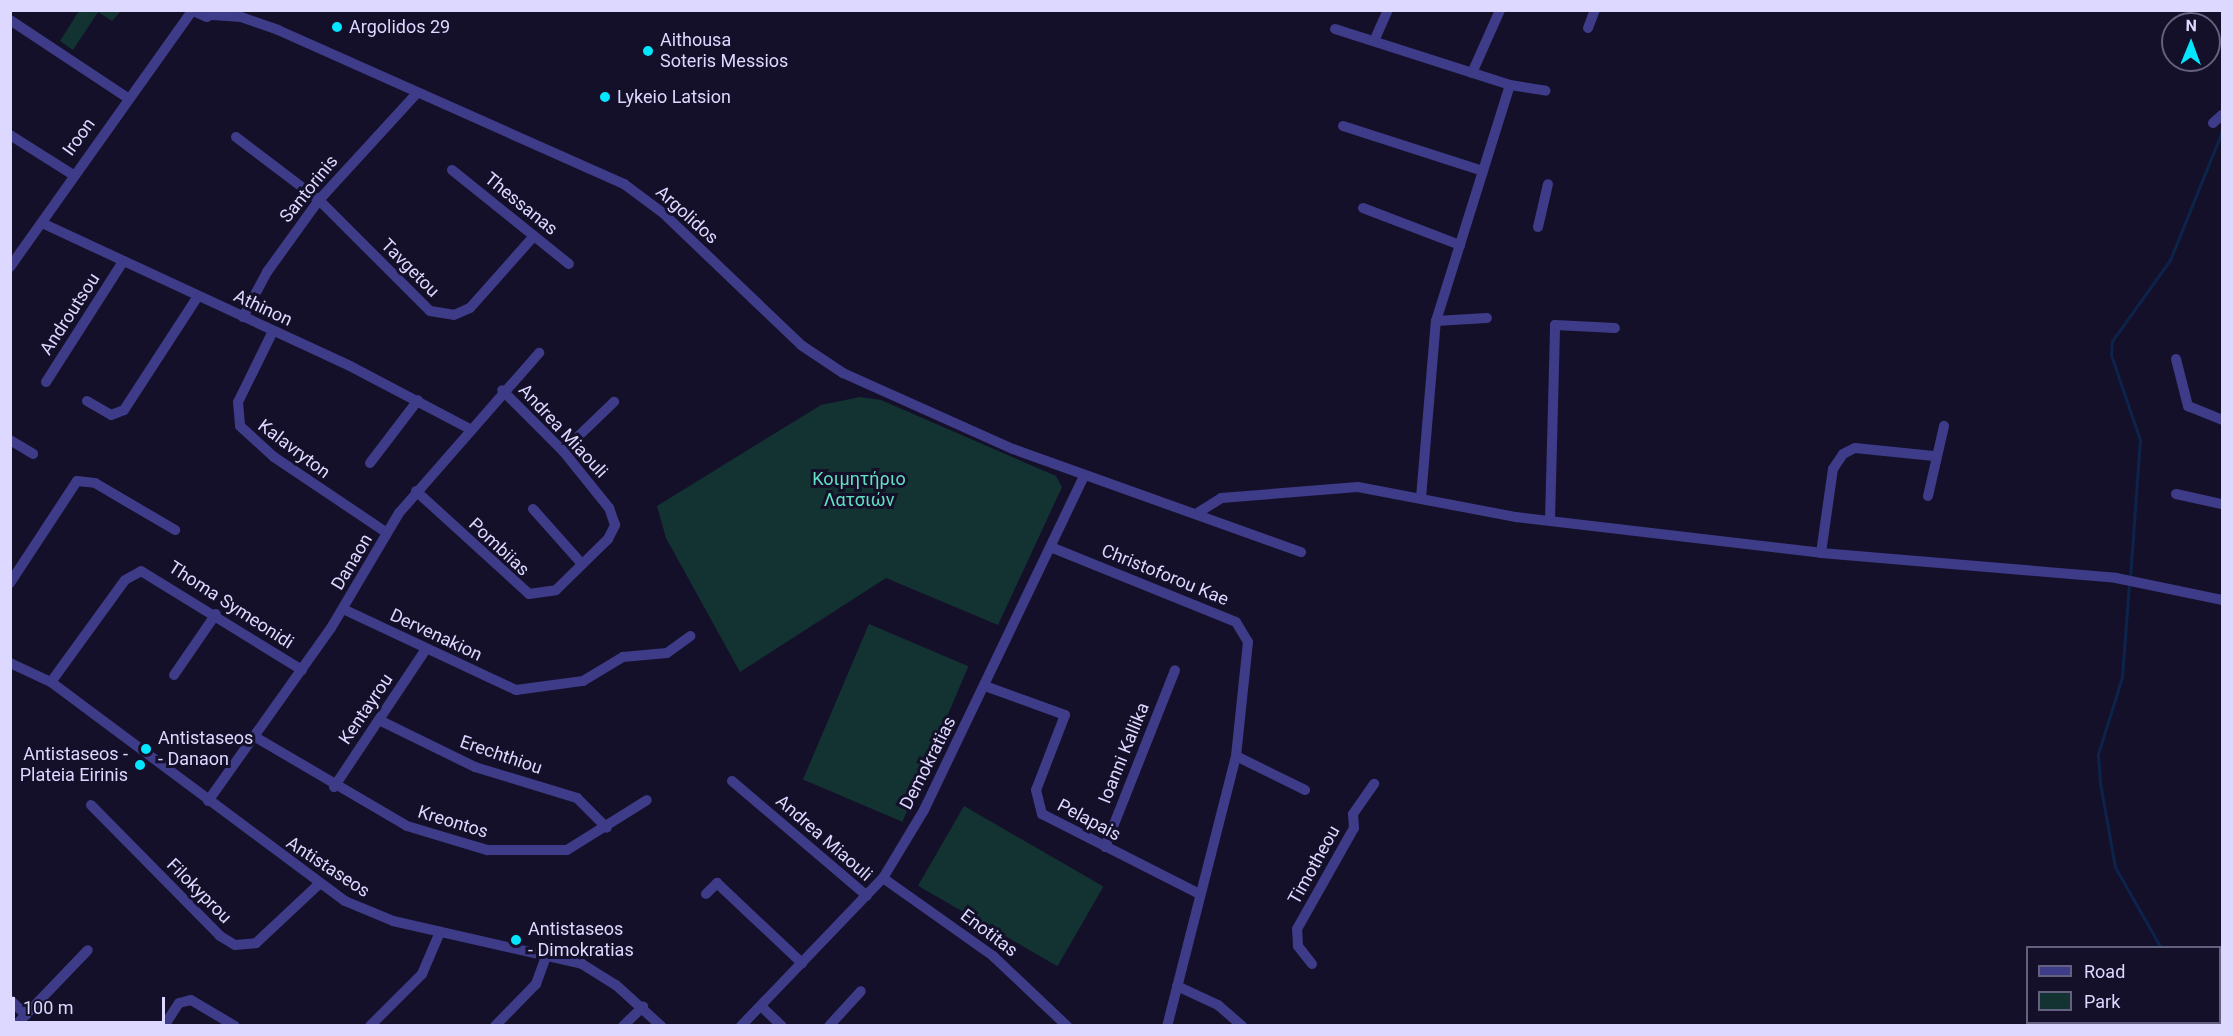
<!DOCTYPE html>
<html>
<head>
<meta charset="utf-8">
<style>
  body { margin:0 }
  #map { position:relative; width:2233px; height:1036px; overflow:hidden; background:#141029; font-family:Roboto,sans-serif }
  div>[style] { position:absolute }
  .green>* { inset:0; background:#133332; transform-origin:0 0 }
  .stream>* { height:3px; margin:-1.5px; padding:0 1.5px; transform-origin:1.5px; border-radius:1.5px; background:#0c234c }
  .minor>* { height:10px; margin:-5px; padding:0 5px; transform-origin:5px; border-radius:5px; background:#3e3b88 }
  .dots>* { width:16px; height:16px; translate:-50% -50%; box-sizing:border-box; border:3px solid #141029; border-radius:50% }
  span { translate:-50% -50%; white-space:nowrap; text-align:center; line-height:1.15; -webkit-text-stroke:6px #141029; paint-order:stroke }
  .poi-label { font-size:18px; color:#ddd8ff }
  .left { translate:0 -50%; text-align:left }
  .right { translate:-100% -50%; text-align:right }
  .street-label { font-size:18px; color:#ddd8ff }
  .park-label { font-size:18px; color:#62e1c2 }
  .frame { position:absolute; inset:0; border:12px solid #ddd8ff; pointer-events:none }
  .legend { position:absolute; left:2026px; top:946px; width:195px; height:78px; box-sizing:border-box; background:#141029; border:2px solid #64607f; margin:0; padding:8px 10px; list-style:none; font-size:18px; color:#ddd8ff }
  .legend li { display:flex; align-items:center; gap:12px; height:30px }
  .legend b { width:30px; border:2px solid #64607f }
  .north { position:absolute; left:2161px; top:12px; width:60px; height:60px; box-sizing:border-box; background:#141029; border:2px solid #64607f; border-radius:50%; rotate:1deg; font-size:16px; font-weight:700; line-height:24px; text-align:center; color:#ddd8ff }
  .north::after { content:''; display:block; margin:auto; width:21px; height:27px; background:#04e5ff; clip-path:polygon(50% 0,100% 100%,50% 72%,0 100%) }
  .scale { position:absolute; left:12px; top:997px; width:153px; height:27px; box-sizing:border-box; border:3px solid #ddd8ff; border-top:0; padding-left:8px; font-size:18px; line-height:21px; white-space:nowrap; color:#ddd8ff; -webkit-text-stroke:4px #141029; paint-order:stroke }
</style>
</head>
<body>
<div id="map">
  <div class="green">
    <div style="clip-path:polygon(79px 11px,79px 10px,121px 11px,112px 21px,98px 12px,73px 50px,60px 41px)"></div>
    <div style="clip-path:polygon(860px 397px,881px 400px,1056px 476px,1062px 487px,998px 625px,886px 578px,740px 672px,666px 538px,657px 506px,821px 405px)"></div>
    <div style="left:869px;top:624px;width:108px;height:169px;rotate:23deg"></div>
    <div style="left:964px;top:806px;width:161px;height:92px;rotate:30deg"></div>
  </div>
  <div class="stream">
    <div style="left:2130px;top:578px;width:138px;rotate:-85.9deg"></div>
    <div style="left:2140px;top:440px;width:90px;rotate:-108.8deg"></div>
    <div style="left:2111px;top:355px;width:14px;rotate:-86deg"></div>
    <div style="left:2112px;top:341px;width:100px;rotate:-54.4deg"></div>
    <div style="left:2170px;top:260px;width:139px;rotate:-68deg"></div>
    <div style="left:2129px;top:584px;width:93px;rotate:94.3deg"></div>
    <div style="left:2122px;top:677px;width:81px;rotate:107.3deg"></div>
    <div style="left:2098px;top:754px;width:29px;rotate:86deg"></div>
    <div style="left:2100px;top:783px;width:85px;rotate:79.9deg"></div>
    <div style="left:2115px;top:867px;width:93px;rotate:60.4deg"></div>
    <div style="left:2113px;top:1026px;width:6px;rotate:-45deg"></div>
  </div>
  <div class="minor">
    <div style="left:191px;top:10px;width:17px;rotate:24deg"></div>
    <div style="left:207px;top:17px;width:12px;rotate:-31deg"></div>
    <div style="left:212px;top:15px;width:29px;rotate:4deg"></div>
    <div style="left:241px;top:17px;width:39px;rotate:19deg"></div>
    <div style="left:278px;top:30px;width:379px;rotate:24deg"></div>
    <div style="left:624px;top:184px;width:49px;rotate:36.6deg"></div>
    <div style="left:663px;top:213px;width:191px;rotate:43.7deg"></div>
    <div style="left:801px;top:345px;width:50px;rotate:33.7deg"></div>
    <div style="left:843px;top:373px;width:186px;rotate:24.1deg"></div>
    <div style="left:1013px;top:449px;width:306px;rotate:19.7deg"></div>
    <div style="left:10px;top:20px;width:141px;rotate:33.5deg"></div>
    <div style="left:1588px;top:28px;width:19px;rotate:-69deg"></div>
    <div style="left:1335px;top:29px;width:184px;rotate:17.7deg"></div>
    <div style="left:1510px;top:85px;width:36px;rotate:9deg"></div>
    <div style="left:1374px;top:41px;width:34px;rotate:-66deg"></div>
    <div style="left:1472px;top:73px;width:69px;rotate:-66deg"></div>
    <div style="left:2213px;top:123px;width:12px;rotate:-42deg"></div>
    <div style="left:1343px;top:126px;width:147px;rotate:17.8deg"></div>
    <div style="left:10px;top:135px;width:73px;rotate:32.2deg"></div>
    <div style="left:236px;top:137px;width:104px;rotate:37.2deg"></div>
    <div style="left:319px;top:200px;width:157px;rotate:45deg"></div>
    <div style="left:430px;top:311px;width:24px;rotate:9deg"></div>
    <div style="left:454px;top:315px;width:17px;rotate:-24deg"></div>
    <div style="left:470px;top:308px;width:96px;rotate:-48.4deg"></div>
    <div style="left:452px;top:170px;width:150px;rotate:38.8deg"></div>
    <div style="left:1363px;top:208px;width:104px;rotate:20.9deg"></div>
    <div style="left:42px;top:223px;width:340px;rotate:24.9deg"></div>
    <div style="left:350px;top:366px;width:133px;rotate:27.7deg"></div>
    <div style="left:1538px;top:227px;width:44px;rotate:-76.9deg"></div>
    <div style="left:10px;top:267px;width:314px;rotate:-54.6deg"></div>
    <div style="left:243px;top:317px;width:51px;rotate:-61.9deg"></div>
    <div style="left:267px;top:272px;width:89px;rotate:-54.2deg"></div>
    <div style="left:319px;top:200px;width:145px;rotate:-47.5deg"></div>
    <div style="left:1436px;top:321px;width:51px;rotate:-3.4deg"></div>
    <div style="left:273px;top:331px;width:79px;rotate:116.2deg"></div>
    <div style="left:238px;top:402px;width:24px;rotate:85deg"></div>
    <div style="left:240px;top:426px;width:46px;rotate:42.4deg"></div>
    <div style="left:274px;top:457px;width:136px;rotate:33.9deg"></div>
    <div style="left:2176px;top:359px;width:49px;rotate:75.7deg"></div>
    <div style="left:2188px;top:406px;width:37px;rotate:22deg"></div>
    <div style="left:46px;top:382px;width:141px;rotate:-57.4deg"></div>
    <div style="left:87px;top:401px;width:28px;rotate:30deg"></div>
    <div style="left:111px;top:415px;width:14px;rotate:-21deg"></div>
    <div style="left:124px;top:410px;width:136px;rotate:-57deg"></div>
    <div style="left:10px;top:440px;width:27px;rotate:31deg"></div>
    <div style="left:563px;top:451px;width:71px;rotate:-43.9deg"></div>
    <div style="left:370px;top:463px;width:79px;rotate:-52.7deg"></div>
    <div style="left:416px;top:491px;width:153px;rotate:42.3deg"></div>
    <div style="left:529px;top:594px;width:27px;rotate:-8deg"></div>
    <div style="left:556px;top:590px;width:73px;rotate:-44.4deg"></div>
    <div style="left:608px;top:539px;width:16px;rotate:-63deg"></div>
    <div style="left:615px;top:525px;width:18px;rotate:-109deg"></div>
    <div style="left:609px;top:508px;width:73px;rotate:-128.9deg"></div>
    <div style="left:563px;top:451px;width:86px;rotate:-135deg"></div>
    <div style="left:2176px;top:494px;width:47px;rotate:12.3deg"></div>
    <div style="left:1928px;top:496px;width:72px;rotate:-77.1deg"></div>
    <div style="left:1421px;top:498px;width:178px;rotate:-85.2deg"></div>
    <div style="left:1436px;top:321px;width:247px;rotate:-72.6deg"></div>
    <div style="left:533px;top:509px;width:74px;rotate:48.3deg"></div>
    <div style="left:1199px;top:512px;width:26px;rotate:-32deg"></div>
    <div style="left:1221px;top:498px;width:137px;rotate:-4.6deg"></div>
    <div style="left:1358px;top:487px;width:161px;rotate:10.8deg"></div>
    <div style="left:1516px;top:517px;width:307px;rotate:6.7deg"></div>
    <div style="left:1821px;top:553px;width:296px;rotate:4.8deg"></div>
    <div style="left:2116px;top:578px;width:108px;rotate:11.7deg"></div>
    <div style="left:1550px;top:520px;width:195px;rotate:-88.5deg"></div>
    <div style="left:1555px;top:325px;width:60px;rotate:2.9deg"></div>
    <div style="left:1053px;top:548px;width:197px;rotate:22deg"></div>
    <div style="left:1236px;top:622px;width:23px;rotate:59deg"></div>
    <div style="left:1248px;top:642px;width:115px;rotate:96deg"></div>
    <div style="left:1236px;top:756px;width:279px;rotate:104.3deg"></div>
    <div style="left:1821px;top:553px;width:85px;rotate:-81.9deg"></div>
    <div style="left:1833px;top:469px;width:18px;rotate:-56deg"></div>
    <div style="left:1843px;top:454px;width:13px;rotate:-27deg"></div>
    <div style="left:1855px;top:448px;width:79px;rotate:5.8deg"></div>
    <div style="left:10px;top:583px;width:122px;rotate:-56.7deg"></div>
    <div style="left:77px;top:481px;width:18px;rotate:6deg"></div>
    <div style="left:95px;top:483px;width:93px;rotate:30.4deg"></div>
    <div style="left:343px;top:609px;width:191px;rotate:25.1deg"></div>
    <div style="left:516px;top:690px;width:68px;rotate:-7.7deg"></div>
    <div style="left:583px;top:681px;width:47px;rotate:-31deg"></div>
    <div style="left:623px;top:657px;width:44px;rotate:-5.2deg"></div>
    <div style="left:667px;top:653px;width:29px;rotate:-36deg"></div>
    <div style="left:10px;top:663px;width:45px;rotate:24.9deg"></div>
    <div style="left:51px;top:682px;width:367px;rotate:36.7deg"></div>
    <div style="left:345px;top:901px;width:52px;rotate:22.6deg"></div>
    <div style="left:393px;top:921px;width:194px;rotate:12.8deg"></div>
    <div style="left:582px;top:964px;width:40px;rotate:32deg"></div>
    <div style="left:616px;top:985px;width:61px;rotate:42.3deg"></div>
    <div style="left:174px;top:675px;width:74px;rotate:-55.5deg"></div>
    <div style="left:51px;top:682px;width:126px;rotate:-54deg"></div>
    <div style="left:125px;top:580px;width:18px;rotate:-29deg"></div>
    <div style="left:141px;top:571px;width:189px;rotate:31.6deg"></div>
    <div style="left:985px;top:686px;width:85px;rotate:19.9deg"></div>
    <div style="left:1065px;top:715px;width:80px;rotate:111.1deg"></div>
    <div style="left:1036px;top:790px;width:25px;rotate:76deg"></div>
    <div style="left:1042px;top:814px;width:175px;rotate:26.9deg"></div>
    <div style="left:379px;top:720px;width:107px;rotate:26.1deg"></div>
    <div style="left:475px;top:767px;width:107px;rotate:16.9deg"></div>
    <div style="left:577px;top:798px;width:42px;rotate:45deg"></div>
    <div style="left:257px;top:738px;width:174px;rotate:30.4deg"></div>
    <div style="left:407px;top:826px;width:84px;rotate:16.7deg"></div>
    <div style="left:487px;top:850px;width:80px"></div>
    <div style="left:567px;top:850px;width:94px;rotate:-32deg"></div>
    <div style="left:1236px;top:756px;width:77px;rotate:26.2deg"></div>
    <div style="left:732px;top:781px;width:177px;rotate:40.4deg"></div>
    <div style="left:334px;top:787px;width:166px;rotate:-56.3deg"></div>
    <div style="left:208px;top:801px;width:212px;rotate:-54.6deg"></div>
    <div style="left:331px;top:628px;width:134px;rotate:-59.4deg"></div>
    <div style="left:399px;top:513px;width:213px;rotate:-48.8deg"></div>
    <div style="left:91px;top:805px;width:184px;rotate:45.4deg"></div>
    <div style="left:220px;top:936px;width:17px;rotate:31deg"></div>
    <div style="left:235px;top:945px;width:21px;rotate:-5deg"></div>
    <div style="left:256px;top:943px;width:86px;rotate:-43.1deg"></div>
    <div style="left:1105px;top:847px;width:190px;rotate:-68.4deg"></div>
    <div style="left:883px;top:878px;width:135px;rotate:35.3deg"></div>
    <div style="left:993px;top:956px;width:102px;rotate:43.4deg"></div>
    <div style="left:706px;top:894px;width:16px;rotate:-45deg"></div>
    <div style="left:717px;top:883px;width:117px;rotate:43.3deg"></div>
    <div style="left:1312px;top:964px;width:23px;rotate:-128deg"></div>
    <div style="left:1298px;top:946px;width:17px;rotate:-93deg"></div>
    <div style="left:1297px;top:929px;width:116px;rotate:-60.6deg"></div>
    <div style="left:1354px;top:828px;width:14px;rotate:-94deg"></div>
    <div style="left:1353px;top:814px;width:37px;rotate:-55deg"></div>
    <div style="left:1177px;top:986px;width:45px;rotate:24.9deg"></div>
    <div style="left:1218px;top:1005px;width:32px;rotate:41deg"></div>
    <div style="left:10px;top:1000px;width:22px;rotate:43deg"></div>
    <div style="left:761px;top:1006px;width:29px;rotate:44deg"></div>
    <div style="left:15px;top:1026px;width:105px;rotate:-46.2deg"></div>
    <div style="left:164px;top:1026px;width:27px;rotate:-57deg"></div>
    <div style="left:179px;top:1003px;width:12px;rotate:-14deg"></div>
    <div style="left:191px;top:1000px;width:51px;rotate:30.6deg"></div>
    <div style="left:370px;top:1026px;width:74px;rotate:-45deg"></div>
    <div style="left:422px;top:974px;width:46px;rotate:-66.8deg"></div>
    <div style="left:495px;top:1026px;width:59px;rotate:-45.7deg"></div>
    <div style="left:536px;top:984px;width:32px;rotate:-70deg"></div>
    <div style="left:623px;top:1026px;width:28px;rotate:-44deg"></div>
    <div style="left:741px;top:1026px;width:205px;rotate:-46.2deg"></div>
    <div style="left:883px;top:878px;width:79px;rotate:-58.9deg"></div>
    <div style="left:924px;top:810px;width:370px;rotate:-64.4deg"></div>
    <div style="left:829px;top:1026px;width:47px;rotate:-47.6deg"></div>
  </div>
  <div class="dots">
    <div style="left:337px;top:27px;background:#04e5ff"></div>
    <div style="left:648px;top:51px;background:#04e5ff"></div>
    <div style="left:605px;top:97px;background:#04e5ff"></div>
    <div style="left:146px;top:749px;background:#04e5ff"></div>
    <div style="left:140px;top:765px;background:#04e5ff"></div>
    <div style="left:516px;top:940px;background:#04e5ff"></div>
  </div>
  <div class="poi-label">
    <span class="left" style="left:349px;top:27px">Argolidos 29</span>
    <span class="left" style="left:660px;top:51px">Aithousa<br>Soteris Messios</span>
    <span class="left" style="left:617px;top:97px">Lykeio Latsion</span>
    <span class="left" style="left:158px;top:749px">Antistaseos<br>- Danaon</span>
    <span class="right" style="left:128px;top:765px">Antistaseos -<br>Plateia Eirinis</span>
    <span class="left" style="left:528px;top:940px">Antistaseos<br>- Dimokratias</span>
  </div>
  <div class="street-label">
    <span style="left:79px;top:137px;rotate:-54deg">Iroon</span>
    <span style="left:309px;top:189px;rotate:-51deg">Santorinis</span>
    <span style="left:521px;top:204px;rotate:39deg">Thessanas</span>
    <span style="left:687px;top:215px;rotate:42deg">Argolidos</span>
    <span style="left:410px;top:268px;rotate:45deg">Tavgetou</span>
    <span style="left:263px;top:308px;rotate:25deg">Athinon</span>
    <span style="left:70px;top:314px;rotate:-57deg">Androutsou</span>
    <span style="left:563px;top:431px;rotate:47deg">Andrea Miaouli</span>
    <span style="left:294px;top:449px;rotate:37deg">Kalavryton</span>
    <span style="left:499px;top:547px;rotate:43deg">Pombiias</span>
    <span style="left:352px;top:562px;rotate:-59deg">Danaon</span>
    <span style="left:1165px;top:575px;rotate:22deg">Christoforou Kae</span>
    <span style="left:231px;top:605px;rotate:33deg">Thoma Symeonidi</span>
    <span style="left:436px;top:635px;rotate:25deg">Dervenakion</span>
    <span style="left:366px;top:709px;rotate:-56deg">Kentayrou</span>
    <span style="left:1124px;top:753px;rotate:-68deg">Ioanni Kallika</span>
    <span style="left:501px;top:755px;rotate:19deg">Erechthiou</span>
    <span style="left:928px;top:763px;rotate:-63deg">Demokratias</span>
    <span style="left:1089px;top:820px;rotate:28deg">Pelapais</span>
    <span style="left:453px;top:822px;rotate:17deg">Kreontos</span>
    <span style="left:824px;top:838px;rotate:41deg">Andrea Miaouli</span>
    <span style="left:1314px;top:865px;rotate:-61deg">Timotheou</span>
    <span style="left:328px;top:867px;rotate:33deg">Antistaseos</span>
    <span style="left:199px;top:891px;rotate:45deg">Filokyprou</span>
    <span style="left:989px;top:933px;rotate:37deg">Enotitas</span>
  </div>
  <div class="park-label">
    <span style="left:859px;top:490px">Κοιμητήριο<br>Λατσιών</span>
  </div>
  <div class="frame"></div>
  <ul class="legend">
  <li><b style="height:8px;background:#3e3b88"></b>Road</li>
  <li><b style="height:16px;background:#133332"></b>Park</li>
  </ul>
  <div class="north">N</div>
  <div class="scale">100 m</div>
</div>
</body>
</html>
